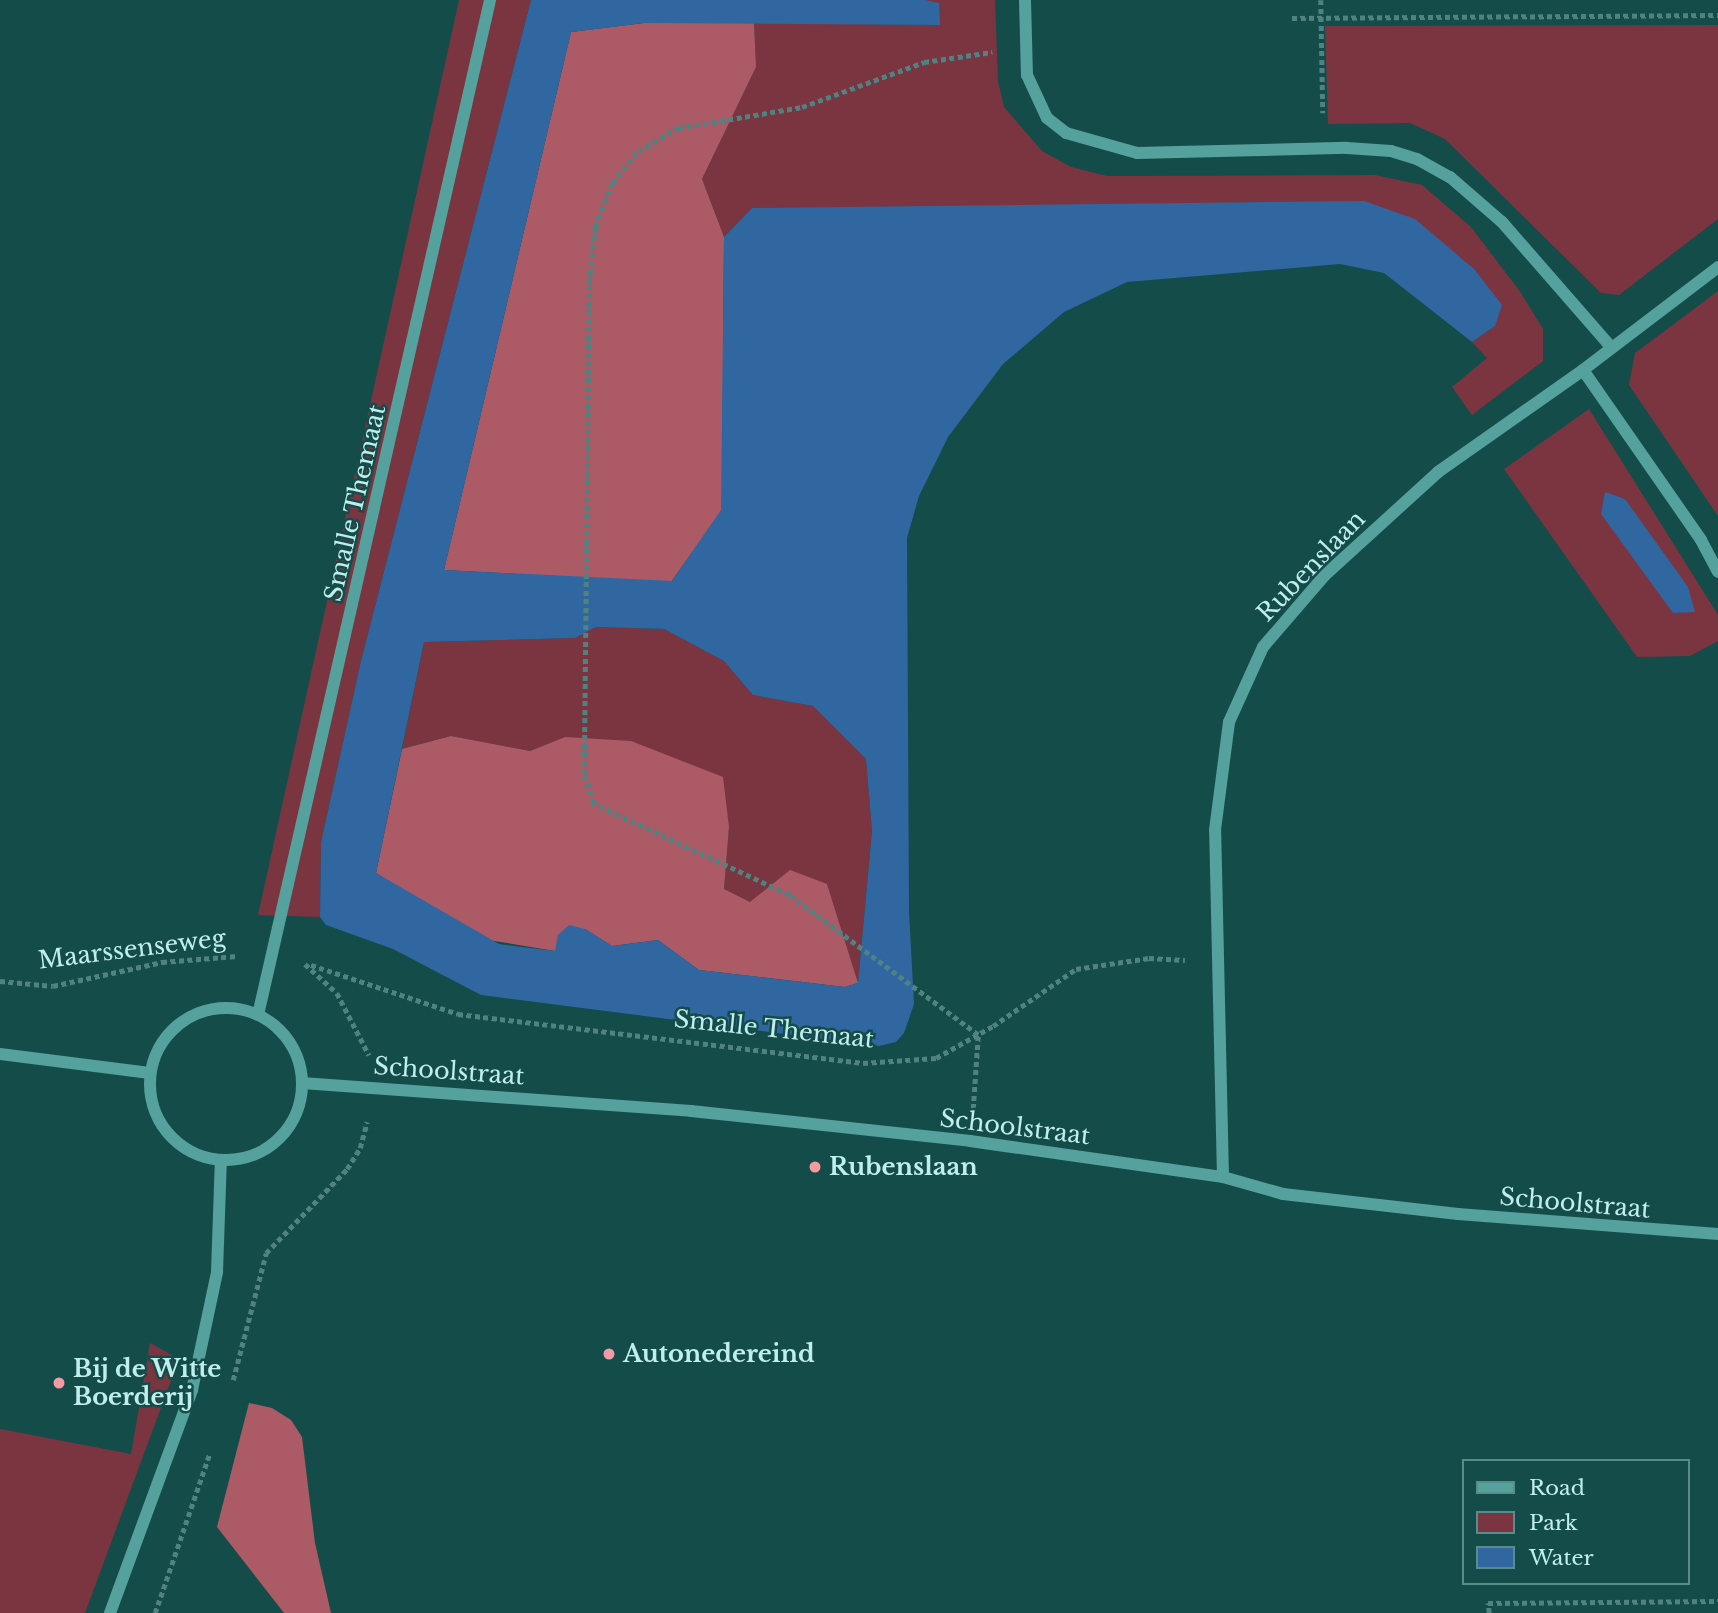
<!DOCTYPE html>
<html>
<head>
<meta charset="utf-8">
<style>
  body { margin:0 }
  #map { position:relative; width:1718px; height:1613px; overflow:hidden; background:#144c4a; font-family:"Libre Baskerville",serif }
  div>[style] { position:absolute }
  .green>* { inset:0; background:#7b3541 }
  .forest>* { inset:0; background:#ad5a67 }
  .water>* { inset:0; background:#3067a0 }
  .path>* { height:4.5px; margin-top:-2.25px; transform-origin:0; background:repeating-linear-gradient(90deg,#4e8381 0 5px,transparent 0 8.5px) }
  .minor>* { height:12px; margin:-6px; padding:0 6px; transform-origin:6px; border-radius:6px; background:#55a19d }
  .minor>.ring { margin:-6px; padding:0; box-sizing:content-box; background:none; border:12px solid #55a19d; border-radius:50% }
  .dots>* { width:19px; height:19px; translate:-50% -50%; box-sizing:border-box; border:4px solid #144c4a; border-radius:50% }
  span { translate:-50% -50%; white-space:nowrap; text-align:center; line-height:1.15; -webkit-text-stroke:5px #144c4a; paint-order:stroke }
  .street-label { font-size:24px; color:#c0eeec }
  .poi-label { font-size:24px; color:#c0eeec; font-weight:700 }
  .left { translate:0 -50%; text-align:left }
  .legend { position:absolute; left:1462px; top:1459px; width:228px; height:126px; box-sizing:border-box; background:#144c4a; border:2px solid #598d8b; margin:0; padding:9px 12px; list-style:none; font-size:21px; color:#c0eeec }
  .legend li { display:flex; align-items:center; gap:14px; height:35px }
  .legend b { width:35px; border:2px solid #598d8b }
</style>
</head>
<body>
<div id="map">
  <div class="green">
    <div style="clip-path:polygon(459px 0,531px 0,361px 661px,321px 842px,320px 917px,258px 915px)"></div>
    <div style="clip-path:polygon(925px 0,995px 0,998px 81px,1004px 107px,1042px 151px,1071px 167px,1107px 176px,1375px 175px,1422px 185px,1471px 227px,1521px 293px,1543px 329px,1543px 361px,1472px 415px,1452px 387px,1487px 358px,1472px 342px,1495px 326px,1474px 269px,752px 208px,724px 237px,702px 179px,756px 67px,754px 23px,939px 25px)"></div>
    <div style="clip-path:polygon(1718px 25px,1718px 219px,1619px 295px,1601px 293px,1445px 139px,1410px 123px,1328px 124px,1325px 26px)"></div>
    <div style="clip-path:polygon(1718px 291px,1718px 516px,1629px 385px,1635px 353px)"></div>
    <div style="clip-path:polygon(1589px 409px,1718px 615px,1718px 641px,1690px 656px,1637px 657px,1504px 469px)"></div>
    <div style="clip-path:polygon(596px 627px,664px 629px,724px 661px,753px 695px,813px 706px,866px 759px,872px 831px,858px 983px,827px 884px,750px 902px,724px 889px,729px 827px,565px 737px,530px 751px,451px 736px,402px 749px,424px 642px,575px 638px)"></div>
    <div style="clip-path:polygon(150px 1343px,179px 1359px,85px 1613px,0 1613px,0 1429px,131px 1454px)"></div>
  </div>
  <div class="forest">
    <div style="clip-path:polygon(644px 23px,754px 23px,756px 67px,702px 179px,724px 237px,722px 510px,671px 582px,444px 570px,571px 32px)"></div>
    <div style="clip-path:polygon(451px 736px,530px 751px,565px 737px,631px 741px,723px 777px,729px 827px,724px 889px,750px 902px,790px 870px,827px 884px,858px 983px,845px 987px,699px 970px,658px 940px,612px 946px,585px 929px,555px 951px,483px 939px,376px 873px,402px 749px)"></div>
    <div style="clip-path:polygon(249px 1403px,272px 1408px,291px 1420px,302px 1437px,315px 1543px,331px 1613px,284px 1613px,217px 1527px)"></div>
  </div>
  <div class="water">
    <div style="clip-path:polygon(evenodd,531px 0,925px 0,939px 3px,940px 25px,644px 23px,571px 32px,444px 570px,672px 581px,721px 510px,724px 237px,752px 208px,1364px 201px,1415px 219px,1474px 269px,1502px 305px,1495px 326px,1472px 342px,1384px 273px,1340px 264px,1127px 282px,1064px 312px,1003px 364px,948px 437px,919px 496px,907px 538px,909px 911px,914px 1004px,904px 1033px,896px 1042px,879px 1046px,481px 995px,393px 949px,326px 925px,320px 917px,321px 842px,361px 661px,531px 0,596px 627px,664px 629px,724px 661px,753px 695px,813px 706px,866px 759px,872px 831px,858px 983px,845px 987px,699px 970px,658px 940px,612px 946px,585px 929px,569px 925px,558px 935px,555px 951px,499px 944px,376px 873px,424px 642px,575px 638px,596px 627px)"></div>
    <div style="clip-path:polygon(1605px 492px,1625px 499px,1688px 587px,1695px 612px,1673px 613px,1601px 514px)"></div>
  </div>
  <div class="path">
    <div style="left:1321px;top:0;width:113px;rotate:89deg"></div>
    <div style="left:1292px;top:18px;width:426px;rotate:-0.4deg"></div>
    <div style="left:305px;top:964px;width:43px;rotate:42.2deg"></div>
    <div style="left:337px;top:993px;width:70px;rotate:62.7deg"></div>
    <div style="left:311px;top:965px;width:155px;rotate:18.4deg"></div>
    <div style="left:458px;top:1014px;width:408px;rotate:6.9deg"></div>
    <div style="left:863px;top:1063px;width:73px;rotate:-3.9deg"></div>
    <div style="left:936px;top:1058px;width:65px;rotate:-29.3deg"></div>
    <div style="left:993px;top:1026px;width:101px;rotate:-34.5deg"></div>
    <div style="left:1076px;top:969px;width:74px;rotate:-8.6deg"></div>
    <div style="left:1149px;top:958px;width:36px;rotate:3deg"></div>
    <div style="left:0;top:981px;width:53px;rotate:5.4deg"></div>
    <div style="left:53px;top:986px;width:112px;rotate:-12.4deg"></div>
    <div style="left:162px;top:962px;width:75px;rotate:-4.6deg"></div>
    <div style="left:973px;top:1109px;width:74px;rotate:-86.1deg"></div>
    <div style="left:978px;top:1035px;width:235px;rotate:-143.5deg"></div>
    <div style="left:789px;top:895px;width:215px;rotate:-155deg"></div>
    <div style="left:594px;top:804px;width:32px;rotate:-108deg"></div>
    <div style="left:584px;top:774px;width:491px;rotate:-89.4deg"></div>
    <div style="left:589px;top:283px;width:56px;rotate:-83.9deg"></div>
    <div style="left:595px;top:227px;width:47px;rotate:-68.9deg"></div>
    <div style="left:612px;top:183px;width:41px;rotate:-50.9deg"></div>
    <div style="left:638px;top:151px;width:46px;rotate:-29.9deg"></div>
    <div style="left:678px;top:128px;width:126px;rotate:-9.6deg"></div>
    <div style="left:802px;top:107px;width:130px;rotate:-20.2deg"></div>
    <div style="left:924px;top:62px;width:69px;rotate:-8.4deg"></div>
    <div style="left:233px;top:1380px;width:131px;rotate:-75.4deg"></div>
    <div style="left:266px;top:1253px;width:117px;rotate:-46deg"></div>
    <div style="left:347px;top:1169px;width:25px;rotate:-58deg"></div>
    <div style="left:360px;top:1148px;width:27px;rotate:-75deg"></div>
    <div style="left:155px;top:1613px;width:167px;rotate:-71.1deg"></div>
    <div style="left:1489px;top:1613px;width:10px;rotate:-96deg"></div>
    <div style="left:1488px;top:1603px;width:230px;rotate:-0.5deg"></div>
  </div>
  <div class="minor">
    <div style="left:1025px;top:0;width:75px;rotate:88.5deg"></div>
    <div style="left:1027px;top:75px;width:47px;rotate:65.1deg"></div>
    <div style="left:1047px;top:118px;width:24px;rotate:38deg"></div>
    <div style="left:1066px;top:133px;width:74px;rotate:15.7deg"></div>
    <div style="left:1137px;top:153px;width:210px;rotate:-1.4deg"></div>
    <div style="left:1347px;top:148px;width:44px;rotate:3.9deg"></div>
    <div style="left:1391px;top:151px;width:27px;rotate:17deg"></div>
    <div style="left:1417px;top:159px;width:38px;rotate:29deg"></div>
    <div style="left:1450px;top:177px;width:69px;rotate:40.9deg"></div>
    <div style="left:1502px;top:222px;width:164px;rotate:48.9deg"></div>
    <div style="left:1583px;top:370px;width:207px;rotate:55.2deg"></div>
    <div style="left:1701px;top:540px;width:36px;rotate:62deg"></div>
    <div class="ring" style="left:150px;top:1008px;width:140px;height:140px"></div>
    <div style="left:258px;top:1015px;width:1041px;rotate:-77.12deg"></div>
    <div style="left:0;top:1054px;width:151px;rotate:7.2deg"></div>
    <div style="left:302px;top:1083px;width:390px;rotate:4.1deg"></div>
    <div style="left:691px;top:1111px;width:281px;rotate:6.1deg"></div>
    <div style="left:970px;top:1141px;width:256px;rotate:8.1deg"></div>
    <div style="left:1223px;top:1177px;width:62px;rotate:15.8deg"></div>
    <div style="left:1283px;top:1194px;width:176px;rotate:6.5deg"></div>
    <div style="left:1458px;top:1214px;width:261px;rotate:4.4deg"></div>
    <div style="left:1223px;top:1177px;width:347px;rotate:-91.3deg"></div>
    <div style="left:1215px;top:830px;width:109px;rotate:-82.6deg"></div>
    <div style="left:1229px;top:722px;width:82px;rotate:-65.6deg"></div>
    <div style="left:1263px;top:647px;width:95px;rotate:-49.3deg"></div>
    <div style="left:1325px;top:575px;width:153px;rotate:-42.3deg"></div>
    <div style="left:1438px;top:472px;width:177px;rotate:-35.1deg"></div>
    <div style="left:1583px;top:370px;width:170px;rotate:-37.3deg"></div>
    <div style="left:110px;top:1613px;width:238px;rotate:-69.8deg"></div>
    <div style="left:192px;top:1390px;width:121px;rotate:-78deg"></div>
    <div style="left:217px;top:1272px;width:112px;rotate:-88deg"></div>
  </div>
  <div class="dots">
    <div style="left:815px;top:1167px;background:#f49aa5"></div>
    <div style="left:609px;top:1354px;background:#f49aa5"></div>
    <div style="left:59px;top:1383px;background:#f49aa5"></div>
  </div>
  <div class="street-label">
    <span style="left:355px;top:503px;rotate:-77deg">Smalle Themaat</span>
    <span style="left:1311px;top:566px;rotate:-46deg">Rubenslaan</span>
    <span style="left:132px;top:949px;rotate:-7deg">Maarssenseweg</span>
    <span style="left:774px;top:1029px;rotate:6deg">Smalle Themaat</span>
    <span style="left:449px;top:1071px;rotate:4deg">Schoolstraat</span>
    <span style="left:1015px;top:1127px;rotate:7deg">Schoolstraat</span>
    <span style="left:1575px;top:1203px;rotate:5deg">Schoolstraat</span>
  </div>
  <div class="poi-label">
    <span class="left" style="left:829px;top:1167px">Rubenslaan</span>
    <span class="left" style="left:623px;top:1354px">Autonedereind</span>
    <span class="left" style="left:73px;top:1383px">Bij de Witte<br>Boerderij</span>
  </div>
  <ul class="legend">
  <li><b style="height:9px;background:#55a19d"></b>Road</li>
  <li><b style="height:19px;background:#7b3541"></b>Park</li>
  <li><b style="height:19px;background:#3067a0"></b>Water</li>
  </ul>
</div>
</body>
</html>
